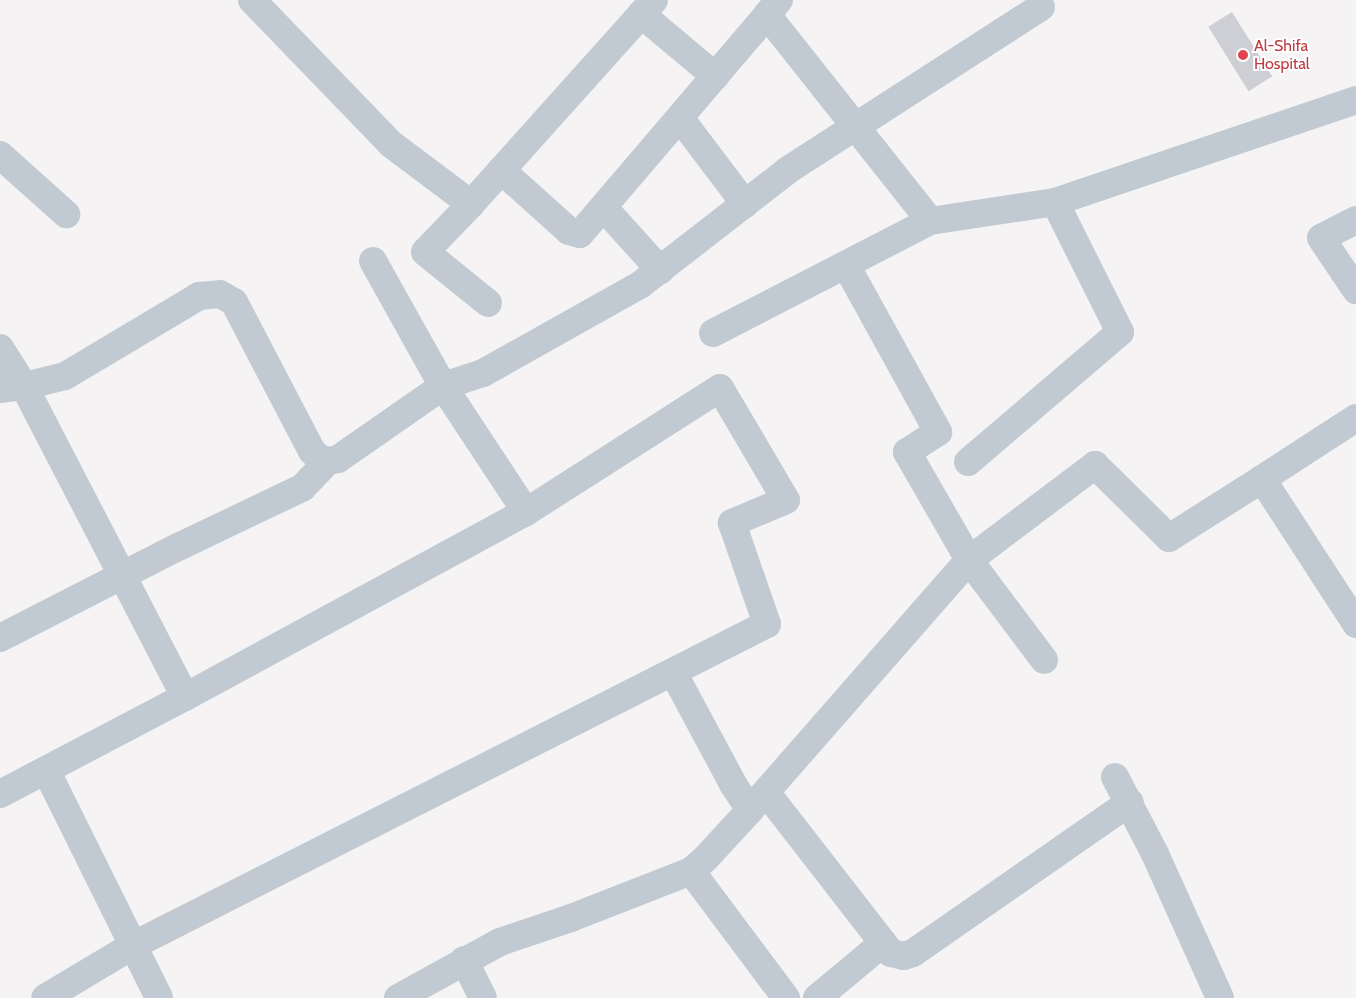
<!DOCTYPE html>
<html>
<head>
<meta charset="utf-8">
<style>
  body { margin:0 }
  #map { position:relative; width:1356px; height:998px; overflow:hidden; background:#f5f3f3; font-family:Cabin,sans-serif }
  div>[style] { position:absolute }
  .building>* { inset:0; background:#cdcfd5; transform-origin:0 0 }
  .street>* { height:28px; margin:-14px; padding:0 14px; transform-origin:14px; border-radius:14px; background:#c1cad2 }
  .dots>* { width:14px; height:14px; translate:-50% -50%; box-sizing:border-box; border:2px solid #fff; border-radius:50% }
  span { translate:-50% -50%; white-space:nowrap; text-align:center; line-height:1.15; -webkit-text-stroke:4px #fff; paint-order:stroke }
  .health-label { font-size:16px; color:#be3a42 }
  .left { translate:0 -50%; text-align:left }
</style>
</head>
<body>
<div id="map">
  <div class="building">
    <div style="left:1232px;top:12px;width:76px;height:28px;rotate:58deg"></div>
  </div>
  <div class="street">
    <div style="left:252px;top:0;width:200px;rotate:46deg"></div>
    <div style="left:391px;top:144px;width:100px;rotate:36.9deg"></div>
    <div style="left:471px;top:204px;width:66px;rotate:133.8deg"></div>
    <div style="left:425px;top:252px;width:81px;rotate:39deg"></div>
    <div style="left:779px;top:0;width:19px;rotate:129deg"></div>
    <div style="left:767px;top:15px;width:263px;rotate:51.6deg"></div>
    <div style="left:641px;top:14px;width:97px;rotate:40deg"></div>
    <div style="left:680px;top:118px;width:108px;rotate:52.9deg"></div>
    <div style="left:0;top:155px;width:89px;rotate:41.8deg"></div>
    <div style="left:501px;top:170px;width:91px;rotate:41.9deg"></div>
    <div style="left:569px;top:231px;width:11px;rotate:15deg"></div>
    <div style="left:580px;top:234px;width:288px;rotate:-49.5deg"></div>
    <div style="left:471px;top:204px;width:274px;rotate:-48.1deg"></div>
    <div style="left:604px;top:208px;width:84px;rotate:47.9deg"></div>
    <div style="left:1356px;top:220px;width:39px;rotate:153deg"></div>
    <div style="left:1321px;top:238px;width:63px;rotate:56.1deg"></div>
    <div style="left:373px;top:261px;width:143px;rotate:60.8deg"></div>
    <div style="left:443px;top:386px;width:42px;rotate:-18deg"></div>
    <div style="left:483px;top:373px;width:180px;rotate:-29.3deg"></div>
    <div style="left:640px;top:285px;width:187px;rotate:-37.8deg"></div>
    <div style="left:788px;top:170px;width:301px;rotate:-32.8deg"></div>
    <div style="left:846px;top:265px;width:191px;rotate:61.1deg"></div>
    <div style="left:938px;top:432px;width:37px;rotate:147deg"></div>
    <div style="left:907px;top:452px;width:125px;rotate:60.1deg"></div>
    <div style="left:969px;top:560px;width:125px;rotate:53.1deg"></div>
    <div style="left:713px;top:333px;width:244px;rotate:-27.3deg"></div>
    <div style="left:930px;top:221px;width:126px;rotate:-8.6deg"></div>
    <div style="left:1055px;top:202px;width:318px;rotate:-18.7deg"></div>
    <div style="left:0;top:348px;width:45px;rotate:57.7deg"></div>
    <div style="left:24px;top:386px;width:350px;rotate:62.6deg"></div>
    <div style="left:0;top:389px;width:24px;rotate:-7deg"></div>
    <div style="left:24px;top:386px;width:42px;rotate:-13.7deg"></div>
    <div style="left:65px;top:376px;width:156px;rotate:-30.8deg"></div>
    <div style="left:199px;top:296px;width:21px;rotate:-5deg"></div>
    <div style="left:220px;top:294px;width:16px;rotate:30deg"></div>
    <div style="left:234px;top:302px;width:168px;rotate:62.4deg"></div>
    <div style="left:312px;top:451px;width:11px;rotate:45deg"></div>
    <div style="left:320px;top:459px;width:8px;rotate:14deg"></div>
    <div style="left:328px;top:461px;width:10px;rotate:-11deg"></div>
    <div style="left:338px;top:459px;width:128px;rotate:-34.8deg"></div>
    <div style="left:443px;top:386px;width:151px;rotate:56.6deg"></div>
    <div style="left:968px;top:462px;width:200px;rotate:-40.5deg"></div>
    <div style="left:1120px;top:332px;width:145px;rotate:-116.6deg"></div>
    <div style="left:1262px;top:479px;width:112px;rotate:-33deg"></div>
    <div style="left:0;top:638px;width:198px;rotate:-27.1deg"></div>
    <div style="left:176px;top:548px;width:140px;rotate:-25.5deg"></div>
    <div style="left:302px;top:488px;width:37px;rotate:-46deg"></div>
    <div style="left:673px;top:672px;width:127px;rotate:61.8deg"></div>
    <div style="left:733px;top:784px;width:31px;rotate:57deg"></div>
    <div style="left:46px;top:770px;width:254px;rotate:63.6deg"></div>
    <div style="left:1115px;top:777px;width:87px;rotate:62.5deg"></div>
    <div style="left:1155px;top:854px;width:158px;rotate:65.7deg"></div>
    <div style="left:766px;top:792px;width:191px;rotate:52.2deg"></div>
    <div style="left:883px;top:943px;width:13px;rotate:51deg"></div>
    <div style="left:891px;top:953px;width:13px;rotate:13deg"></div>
    <div style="left:904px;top:956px;width:9px;rotate:-18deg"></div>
    <div style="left:913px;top:953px;width:264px;rotate:-34.8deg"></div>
    <div style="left:0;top:794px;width:209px;rotate:-27.7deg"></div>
    <div style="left:185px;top:697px;width:388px;rotate:-28.5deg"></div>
    <div style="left:526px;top:512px;width:230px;rotate:-32.6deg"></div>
    <div style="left:720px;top:388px;width:130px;rotate:59.5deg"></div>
    <div style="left:786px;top:500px;width:59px;rotate:156.9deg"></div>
    <div style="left:732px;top:523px;width:107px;rotate:70.9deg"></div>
    <div style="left:767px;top:624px;width:712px;rotate:153.11deg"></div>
    <div style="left:132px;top:946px;width:101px;rotate:149.1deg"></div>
    <div style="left:691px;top:871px;width:159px;rotate:53.2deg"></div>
    <div style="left:464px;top:960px;width:42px;rotate:63.4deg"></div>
    <div style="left:398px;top:998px;width:116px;rotate:-28.8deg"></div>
    <div style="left:500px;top:942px;width:75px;rotate:-18.7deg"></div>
    <div style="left:571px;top:918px;width:129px;rotate:-21.4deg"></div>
    <div style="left:691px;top:871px;width:18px;rotate:-41deg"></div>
    <div style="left:705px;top:859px;width:67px;rotate:-47.4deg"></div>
    <div style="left:750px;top:810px;width:332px;rotate:-48.8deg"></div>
    <div style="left:969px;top:560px;width:158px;rotate:-37deg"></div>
    <div style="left:1095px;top:465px;width:104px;rotate:44.6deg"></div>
    <div style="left:1169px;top:538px;width:110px;rotate:-32.4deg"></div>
    <div style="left:1262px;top:479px;width:173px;rotate:57deg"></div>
    <div style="left:817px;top:998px;width:86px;rotate:-39.8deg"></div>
  </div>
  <div class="dots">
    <div style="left:1243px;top:55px;background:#e0444e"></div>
  </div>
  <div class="health-label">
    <span class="left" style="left:1254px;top:55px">Al-Shifa<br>Hospital</span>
  </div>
</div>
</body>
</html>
